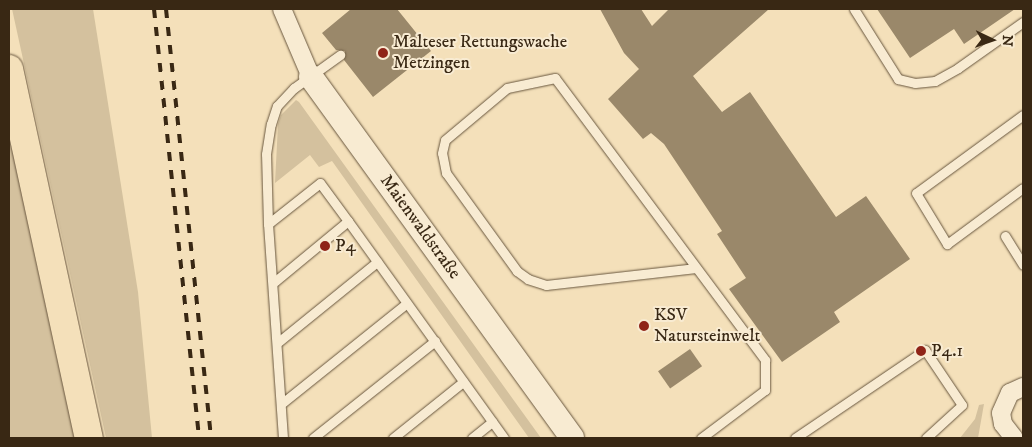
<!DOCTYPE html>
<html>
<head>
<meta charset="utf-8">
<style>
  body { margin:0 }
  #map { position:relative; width:1032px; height:447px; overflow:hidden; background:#f4e0ba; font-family:"IM FELL DW Pica",serif }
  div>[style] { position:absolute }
  .green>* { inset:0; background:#d4c19e }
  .building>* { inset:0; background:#9a886a; transform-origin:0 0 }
  .roads { filter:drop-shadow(0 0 1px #68563e) drop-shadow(0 0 1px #68563e) }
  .lane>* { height:9px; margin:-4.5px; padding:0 4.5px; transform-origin:4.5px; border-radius:4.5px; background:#f8ebd2 }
  .street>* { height:18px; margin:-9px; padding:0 9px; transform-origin:9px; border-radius:9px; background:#f8ebd2 }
  .secondary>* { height:24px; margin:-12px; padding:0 12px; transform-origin:12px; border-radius:12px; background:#f8ebd2 }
  .highway>* { height:28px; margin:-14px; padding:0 14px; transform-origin:14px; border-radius:14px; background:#f4e0ba }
  .rail>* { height:4px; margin-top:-2px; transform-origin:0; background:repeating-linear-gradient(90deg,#392814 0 9px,transparent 0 18px) }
  .dots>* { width:14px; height:14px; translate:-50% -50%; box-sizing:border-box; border:2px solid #f8ebd2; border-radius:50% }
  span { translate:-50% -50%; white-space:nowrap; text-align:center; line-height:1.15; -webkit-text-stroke:4px #f8ebd2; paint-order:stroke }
  .poi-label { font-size:18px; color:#392814 }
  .left { translate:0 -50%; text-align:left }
  .street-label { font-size:18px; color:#392814 }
  .frame { position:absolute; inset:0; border:10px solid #392814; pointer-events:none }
  .north { position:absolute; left:967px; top:15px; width:50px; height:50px; -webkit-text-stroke:4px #f8ebd2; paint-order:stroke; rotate:93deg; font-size:14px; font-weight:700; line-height:20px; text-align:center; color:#392814 }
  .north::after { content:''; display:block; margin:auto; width:18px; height:22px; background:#392814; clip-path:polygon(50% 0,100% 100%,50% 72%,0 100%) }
</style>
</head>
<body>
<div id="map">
  <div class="green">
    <div style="clip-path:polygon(12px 9px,93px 9px,138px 292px,152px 438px,106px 438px)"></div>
    <div style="clip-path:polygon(9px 90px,85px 438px,9px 438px)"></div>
    <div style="clip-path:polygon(296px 100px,299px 102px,541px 438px,529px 438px,332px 161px,319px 167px,310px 155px,275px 183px,278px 124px,281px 115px)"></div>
    <div style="clip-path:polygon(984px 404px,978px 438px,960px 438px,975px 419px,979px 405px)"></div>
  </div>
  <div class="building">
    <div style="clip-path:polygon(351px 9px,397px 9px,431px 51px,373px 97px,344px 60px,345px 51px,336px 50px,322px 33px)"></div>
    <div style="clip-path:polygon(600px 9px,641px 9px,652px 26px,669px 9px,769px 9px,693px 76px,722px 112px,750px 92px,836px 217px,866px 196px,910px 259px,834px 312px,840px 322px,782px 362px,729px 289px,746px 278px,717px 234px,722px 231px,664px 144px,651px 133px,643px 139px,608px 99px,639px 69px,624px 53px)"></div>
    <div style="clip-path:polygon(877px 9px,1015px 9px,964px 44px,954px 29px,910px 58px)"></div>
    <div style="left:690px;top:349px;width:21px;height:39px;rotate:55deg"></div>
  </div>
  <div class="roads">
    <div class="lane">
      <div style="left:854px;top:9px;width:83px;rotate:57.8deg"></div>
      <div style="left:898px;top:79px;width:17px;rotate:13deg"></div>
      <div style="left:915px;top:83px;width:20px;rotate:-6deg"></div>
      <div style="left:935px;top:81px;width:26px;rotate:-29deg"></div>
      <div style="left:958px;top:68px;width:80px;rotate:-35.3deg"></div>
      <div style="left:1023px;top:115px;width:132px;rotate:143.9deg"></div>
      <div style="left:916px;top:193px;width:60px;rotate:58.7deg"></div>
      <div style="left:947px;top:244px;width:94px;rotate:-36.4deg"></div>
      <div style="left:348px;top:221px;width:267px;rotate:54.3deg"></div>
      <div style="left:268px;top:224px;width:66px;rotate:-38.3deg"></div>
      <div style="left:320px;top:183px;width:47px;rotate:53.6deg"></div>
      <div style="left:348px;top:221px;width:97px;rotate:140.4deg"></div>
      <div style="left:1005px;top:236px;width:34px;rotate:58deg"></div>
      <div style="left:696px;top:268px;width:151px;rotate:173.5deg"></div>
      <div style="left:546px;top:285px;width:19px;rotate:-162deg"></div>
      <div style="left:528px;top:279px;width:14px;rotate:-144deg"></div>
      <div style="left:517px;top:271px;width:121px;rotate:-125.9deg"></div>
      <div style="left:446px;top:173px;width:20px;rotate:-101deg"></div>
      <div style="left:442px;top:153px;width:13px;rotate:-77deg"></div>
      <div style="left:445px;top:140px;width:81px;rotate:-40deg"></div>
      <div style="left:507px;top:88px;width:49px;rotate:-11.8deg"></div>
      <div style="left:555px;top:78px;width:352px;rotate:53.3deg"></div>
      <div style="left:765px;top:360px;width:30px;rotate:90deg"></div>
      <div style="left:765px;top:390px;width:80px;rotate:143.1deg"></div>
      <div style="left:277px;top:343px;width:129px;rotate:-39deg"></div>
      <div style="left:281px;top:404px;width:161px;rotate:-38.7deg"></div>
      <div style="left:283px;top:438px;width:215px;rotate:-94deg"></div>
      <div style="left:268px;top:224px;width:70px;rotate:-91.6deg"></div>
      <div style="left:266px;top:154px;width:30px;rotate:-81deg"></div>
      <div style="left:271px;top:124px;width:19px;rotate:-72deg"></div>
      <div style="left:277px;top:106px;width:25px;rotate:-47deg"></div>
      <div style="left:294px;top:88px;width:57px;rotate:-35.7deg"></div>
      <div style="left:313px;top:438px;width:156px;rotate:-38.5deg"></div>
      <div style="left:393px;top:438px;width:90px;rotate:-38.7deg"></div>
      <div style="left:472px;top:438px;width:26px;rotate:-39deg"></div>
      <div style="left:795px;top:438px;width:157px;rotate:-34.1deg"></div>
      <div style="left:925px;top:350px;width:66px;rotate:56.1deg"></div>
      <div style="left:962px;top:405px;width:49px;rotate:137.5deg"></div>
    </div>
    <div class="street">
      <div style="left:282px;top:9px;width:74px;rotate:66.9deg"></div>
      <div style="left:1014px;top:438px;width:18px;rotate:-128deg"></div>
      <div style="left:1003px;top:424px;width:11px;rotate:-100deg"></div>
      <div style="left:1001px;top:413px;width:22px;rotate:-66deg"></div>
      <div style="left:1010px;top:393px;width:14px;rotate:-25deg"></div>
    </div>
    <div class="secondary">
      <div style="left:311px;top:77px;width:445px;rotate:54.1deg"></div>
    </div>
    <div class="highway">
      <div style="left:9px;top:69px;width:378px;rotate:77.8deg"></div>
    </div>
  </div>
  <div class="rail">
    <div style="left:154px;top:9px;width:431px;rotate:84deg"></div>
    <div style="left:166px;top:9px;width:431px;rotate:84deg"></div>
  </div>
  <div class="dots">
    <div style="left:383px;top:53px;background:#8f2418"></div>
    <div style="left:325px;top:246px;background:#8f2418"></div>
    <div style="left:644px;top:326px;background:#8f2418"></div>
    <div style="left:921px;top:351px;background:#8f2418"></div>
  </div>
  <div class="poi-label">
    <span class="left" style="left:393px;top:53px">Malteser Rettungswache<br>Metzingen</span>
    <span class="left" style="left:335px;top:246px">P4</span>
    <span class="left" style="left:654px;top:326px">KSV<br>Natursteinwelt</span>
    <span class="left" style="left:931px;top:351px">P4.1</span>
  </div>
  <div class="street-label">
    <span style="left:420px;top:227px;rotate:54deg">Maienwaldstraße</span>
  </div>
  <div class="frame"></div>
  <div class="north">N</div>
</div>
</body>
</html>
